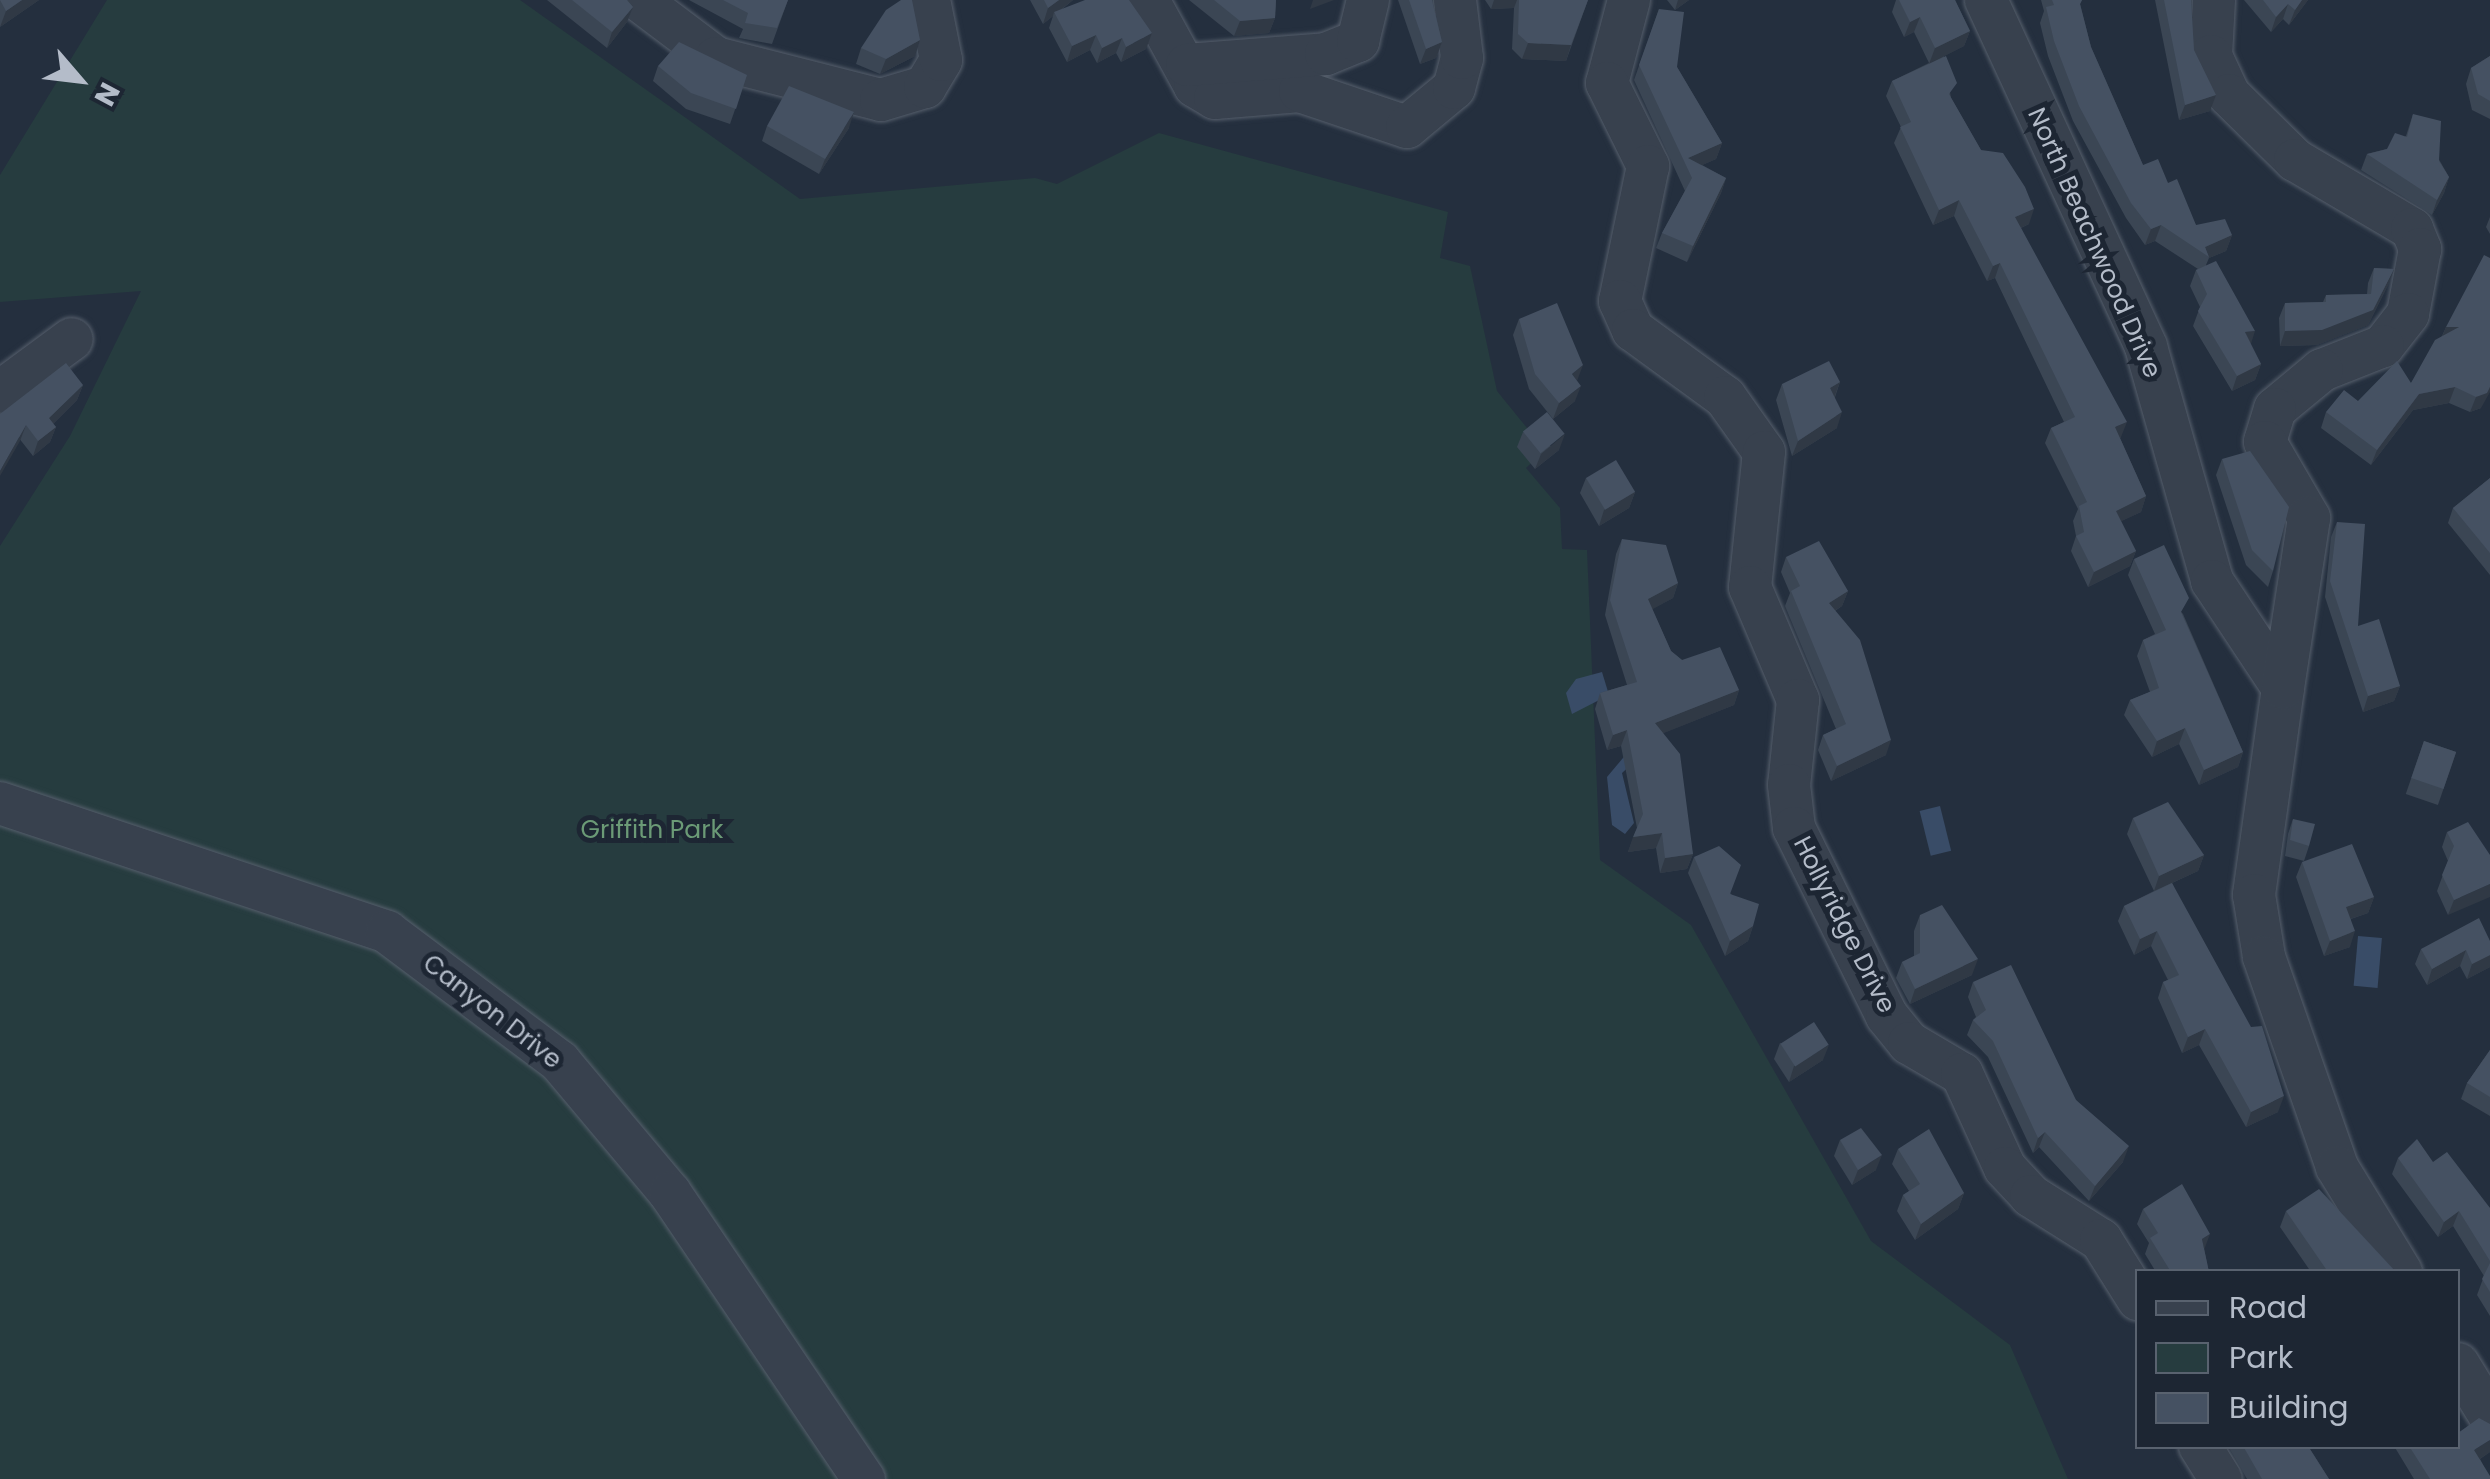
<!DOCTYPE html>
<html>
<head>
<meta charset="utf-8">
<style>
  body { margin:0 }
  #map { position:relative; width:2490px; height:1479px; overflow:hidden; background:#242f3e; font-family:Poppins,sans-serif }
  div>[style] { position:absolute }
  .green>* { inset:0; background:#263c3f }
  .water>* { inset:0; background:#394c67; transform-origin:0 0 }
  .roads { filter:drop-shadow(0 0 2px #565f6c) drop-shadow(0 0 2px #565f6c) }
  .minor>* { height:42px; margin:-21px; padding:0 21px; transform-origin:21px; border-radius:21px; background:#38414e }
  .wall>* { inset:0; background:#3b4654; transform-origin:0 0 }
  .shaded-wall>* { inset:0; background:#303945 }
  .building>* { inset:0; background:#455162; transform-origin:0 0 }
  span { translate:-50% -50%; white-space:nowrap; text-align:center; line-height:1.15; -webkit-text-stroke:10px #1d2633; paint-order:stroke }
  .street-label { font-size:25px; color:#b4bcc9 }
  .park-label { font-size:25px; color:#6b9a76 }
  .legend { position:absolute; left:2135px; top:1269px; width:325px; height:180px; box-sizing:border-box; background:#1d2633; border:2px solid #59626f; margin:0; padding:12px 18px; list-style:none; font-size:30px; color:#b4bcc9 }
  .legend li { display:flex; align-items:center; gap:20px; height:50px }
  .legend b { width:50px; border:2px solid #59626f }
  .north { position:absolute; left:30px; top:30px; width:100px; height:100px; -webkit-text-stroke:8px #1d2633; paint-order:stroke; rotate:118deg; font-size:28px; font-weight:700; line-height:40px; text-align:center; color:#b4bcc9 }
  .north::after { content:''; display:block; margin:auto; width:35px; height:45px; background:#b4bcc9; clip-path:polygon(50% 0,100% 100%,50% 72%,0 100%) }
</style>
</head>
<body>
<div id="map">
  <div class="green">
    <div style="clip-path:polygon(107px 0,520px 0,800px 199px,1035px 178px,1057px 184px,1159px 133px,1448px 212px,1440px 258px,1470px 266px,1497px 391px,1545px 450px,1526px 468px,1560px 508px,1562px 549px,1587px 550px,1600px 860px,1691px 925px,1871px 1241px,2010px 1345px,2068px 1479px,0 1479px,0 546px,70px 436px,141px 291px,0 302px,0 175px)"></div>
  </div>
  <div class="water">
    <div style="clip-path:polygon(1602px 672px,1609px 695px,1572px 714px,1566px 693px,1576px 679px)"></div>
    <div style="clip-path:polygon(1628px 752px,1634px 762px,1622px 773px,1634px 823px,1625px 834px,1612px 825px,1607px 777px)"></div>
    <div style="left:1940px;top:806px;width:46px;height:21px;rotate:76deg"></div>
    <div style="left:2358px;top:936px;width:24px;height:50px;rotate:5deg"></div>
  </div>
  <div class="roads">
    <div class="minor">
      <div style="left:639px;top:0;width:96px;rotate:37deg"></div>
      <div style="left:716px;top:58px;width:170px;rotate:14.3deg"></div>
      <div style="left:881px;top:100px;width:46px;rotate:-16.5deg"></div>
      <div style="left:925px;top:87px;width:31px;rotate:-59deg"></div>
      <div style="left:941px;top:60px;width:61px;rotate:-101.3deg"></div>
      <div style="left:1148px;top:0;width:98px;rotate:61.3deg"></div>
      <div style="left:1195px;top:86px;width:23px;rotate:31deg"></div>
      <div style="left:1215px;top:98px;width:85px;rotate:-4.7deg"></div>
      <div style="left:1300px;top:91px;width:113px;rotate:18.6deg"></div>
      <div style="left:1407px;top:127px;width:61px;rotate:-39.7deg"></div>
      <div style="left:1454px;top:88px;width:31px;rotate:-75deg"></div>
      <div style="left:1462px;top:58px;width:58px;rotate:-96.9deg"></div>
      <div style="left:1629px;top:0;width:86px;rotate:104.8deg"></div>
      <div style="left:1607px;top:83px;width:93px;rotate:63.7deg"></div>
      <div style="left:1648px;top:166px;width:138px;rotate:101.7deg"></div>
      <div style="left:1620px;top:301px;width:32px;rotate:66deg"></div>
      <div style="left:1633px;top:330px;width:114px;rotate:36.1deg"></div>
      <div style="left:1725px;top:397px;width:67px;rotate:54.7deg"></div>
      <div style="left:1764px;top:452px;width:136px;rotate:95.9deg"></div>
      <div style="left:1750px;top:587px;width:123px;rotate:67deg"></div>
      <div style="left:1798px;top:700px;width:85px;rotate:96deg"></div>
      <div style="left:1789px;top:785px;width:43px;rotate:83.4deg"></div>
      <div style="left:1794px;top:828px;width:210px;rotate:63.7deg"></div>
      <div style="left:1887px;top:1016px;width:35px;rotate:51deg"></div>
      <div style="left:1909px;top:1043px;width:61px;rotate:30.3deg"></div>
      <div style="left:1962px;top:1074px;width:103px;rotate:65.4deg"></div>
      <div style="left:2005px;top:1168px;width:38px;rotate:47deg"></div>
      <div style="left:2031px;top:1196px;width:83px;rotate:32.2deg"></div>
      <div style="left:2101px;top:1240px;width:70px;rotate:57.9deg"></div>
      <div style="left:1986px;top:0;width:382px;rotate:65.2deg"></div>
      <div style="left:2146px;top:347px;width:243px;rotate:74.2deg"></div>
      <div style="left:2212px;top:581px;width:128px;rotate:56.4deg"></div>
      <div style="left:2283px;top:688px;width:209px;rotate:98deg"></div>
      <div style="left:2254px;top:895px;width:63px;rotate:80.8deg"></div>
      <div style="left:2264px;top:957px;width:222px;rotate:70.8deg"></div>
      <div style="left:2337px;top:1167px;width:123px;rotate:58.6deg"></div>
      <div style="left:2214px;top:0;width:56px;rotate:93.1deg"></div>
      <div style="left:2211px;top:56px;width:43px;rotate:65.2deg"></div>
      <div style="left:2229px;top:95px;width:93px;rotate:44.6deg"></div>
      <div style="left:2295px;top:160px;width:136px;rotate:30.5deg"></div>
      <div style="left:2412px;top:229px;width:22px;rotate:68deg"></div>
      <div style="left:2420px;top:249px;width:66px;rotate:100.5deg"></div>
      <div style="left:2408px;top:314px;width:41px;rotate:128deg"></div>
      <div style="left:2383px;top:346px;width:66px;rotate:158.5deg"></div>
      <div style="left:2322px;top:370px;width:61px;rotate:140.3deg"></div>
      <div style="left:2275px;top:409px;width:34px;rotate:107deg"></div>
      <div style="left:2265px;top:442px;width:88px;rotate:59.9deg"></div>
      <div style="left:2309px;top:518px;width:172px;rotate:98.7deg"></div>
      <div style="left:1187px;top:65px;width:139px;rotate:-4.5deg"></div>
      <div style="left:1326px;top:54px;width:35px;rotate:-22deg"></div>
      <div style="left:1358px;top:41px;width:42px;rotate:-76.3deg"></div>
      <div style="left:0;top:392px;width:89px;rotate:-36.4deg"></div>
      <div style="left:0;top:803px;width:408px;rotate:18.4deg"></div>
      <div style="left:387px;top:932px;width:216px;rotate:36.9deg"></div>
      <div style="left:560px;top:1062px;width:171px;rotate:50deg"></div>
      <div style="left:670px;top:1193px;width:346px;rotate:55.9deg"></div>
      <div style="left:2458px;top:1364px;width:61px;rotate:58.4deg"></div>
      <div style="left:2200px;top:1446px;width:39px;rotate:58deg"></div>
    </div>
  </div>
  <div class="wall">
    <div style="clip-path:polygon(0 0,39px 0,0 27px)"></div>
    <div style="clip-path:polygon(547px 0,627px 0,633px 7px,627px 22px,607px 48px)"></div>
    <div style="clip-path:polygon(689px 0,788px 0,772px 44px,739px 38px,743px 29px)"></div>
    <div style="clip-path:polygon(1030px 0,1073px 0,1061px 10px,1146px 49px,1121px 62px,1116px 53px,1097px 63px,1090px 50px,1067px 62px,1049px 28px,1053px 16px,1043px 24px)"></div>
    <div style="clip-path:polygon(1189px 0,1276px 0,1275px 18px,1269px 33px,1234px 36px)"></div>
    <div style="clip-path:polygon(1398px 0,1432px 0,1442px 42px,1436px 58px,1420px 64px)"></div>
    <div style="clip-path:polygon(1485px 0,1588px 0,1566px 61px,1522px 59px,1512px 49px,1514px 8px,1491px 9px)"></div>
    <div style="clip-path:polygon(1667px 0,1689px 0,1675px 10px)"></div>
    <div style="clip-path:polygon(1896px 0,1955px 0,1970px 31px,1964px 46px,1944px 56px,1951px 98px,1981px 150px,2029px 224px,2021px 228px,2121px 437px,2120px 438px,2146px 496px,2141px 512px,2121px 521px,2136px 551px,2130px 566px,2088px 587px,2071px 551px,2076px 536px,2073px 521px,2078px 509px,2045px 443px,2051px 428px,2064px 422px,1995px 278px,1987px 281px,1954px 216px,1933px 225px,1894px 143px,1901px 127px,1886px 96px,1892px 81px,1929px 63px,1914px 32px,1904px 37px,1892px 12px)"></div>
    <div style="clip-path:polygon(2041px 0,2082px 0,2080px 4px,2091px 47px,2143px 165px,2168px 183px,2196px 225px,2232px 235px,2226px 251px,2209px 258px,2206px 265px,2261px 364px,2255px 380px,2232px 391px,2193px 326px,2200px 307px,2190px 286px,2196px 270px,2198px 269px,2155px 241px,2145px 245px,2126px 218px,2073px 121px,2048px 56px,2040px 23px,2044px 11px)"></div>
    <div style="clip-path:polygon(2155px 0,2191px 0,2194px 50px,2210px 111px,2179px 120px)"></div>
    <div style="clip-path:polygon(2244px 0,2308px 0,2289px 25px,2283px 19px,2271px 32px)"></div>
    <div style="clip-path:polygon(1659px 9px,1677px 67px,1722px 143px,1716px 159px,1702px 165px,1726px 178px,1721px 193px,1687px 262px,1656px 248px,1662px 233px,1685px 191px,1634px 80px)"></div>
    <div style="clip-path:polygon(920px 40px,915px 56px,880px 74px,856px 64px,861px 48px)"></div>
    <div style="clip-path:polygon(2490px 56px,2490px 119px,2472px 110px,2466px 84px,2471px 68px)"></div>
    <div style="clip-path:polygon(658px 66px,747px 75px,730px 124px,686px 109px,653px 81px)"></div>
    <div style="clip-path:polygon(2413px 114px,2449px 177px,2444px 193px,2432px 215px,2361px 170px,2367px 154px,2387px 149px,2406px 136px)"></div>
    <div style="clip-path:polygon(767px 126px,849px 128px,819px 174px,762px 141px)"></div>
    <div style="clip-path:polygon(2490px 217px,2490px 234px,2486px 227px)"></div>
    <div style="clip-path:polygon(2374px 268px,2394px 269px,2388px 285px,2368px 325px,2317px 345px,2280px 346px,2279px 318px,2285px 303px,2323px 302px,2326px 295px,2367px 294px,2368px 283px)"></div>
    <div style="clip-path:polygon(1519px 319px,1575px 401px,1553px 419px,1529px 389px,1513px 335px)"></div>
    <div style="clip-path:polygon(2446px 327px,2481px 408px,2470px 412px,2449px 403px,2413px 410px,2371px 465px,2321px 428px,2326px 412px,2411px 383px,2442px 336px)"></div>
    <div style="clip-path:polygon(1840px 382px,1835px 397px,1837px 428px,1792px 456px,1776px 400px,1782px 384px)"></div>
    <div style="clip-path:polygon(83px 385px,77px 400px,53px 424px,56px 427px,50px 442px,33px 456px,0 414px)"></div>
    <div style="clip-path:polygon(1523px 432px,1559px 450px,1535px 469px,1517px 447px)"></div>
    <div style="clip-path:polygon(2222px 459px,2273px 571px,2268px 587px,2246px 565px,2216px 475px)"></div>
    <div style="clip-path:polygon(1586px 478px,1635px 492px,1629px 508px,1599px 526px,1580px 493px)"></div>
    <div style="clip-path:polygon(2490px 478px,2490px 575px,2448px 523px,2453px 508px)"></div>
    <div style="clip-path:polygon(2337px 522px,2358px 626px,2400px 686px,2394px 701px,2363px 712px,2325px 597px,2331px 537px)"></div>
    <div style="clip-path:polygon(1622px 539px,1678px 583px,1673px 598px,1652px 609px,1671px 651px,1682px 660px,1739px 690px,1734px 705px,1663px 733px,1693px 854px,1687px 869px,1660px 873px,1656px 848px,1628px 852px,1637px 828px,1621px 746px,1607px 750px,1595px 709px,1600px 693px,1627px 685px,1605px 615px,1616px 554px)"></div>
    <div style="clip-path:polygon(1786px 557px,1848px 591px,1842px 606px,1835px 611px,1886px 755px,1831px 781px,1818px 750px,1823px 735px,1836px 729px,1785px 606px,1790px 593px,1781px 572px)"></div>
    <div style="clip-path:polygon(2134px 559px,2183px 614px,2243px 752px,2238px 767px,2199px 785px,2179px 744px,2152px 757px,2124px 715px,2130px 700px,2150px 692px,2137px 656px,2143px 640px,2155px 634px,2128px 575px)"></div>
    <div style="left:2424px;top:741px;width:34px;height:56px;rotate:19deg"></div>
    <div style="clip-path:polygon(2133px 818px,2204px 855px,2198px 871px,2172px 883px,2278px 1112px,2246px 1127px,2199px 1045px,2182px 1053px,2158px 998px,2163px 982px,2168px 980px,2151px 946px,2134px 955px,2118px 921px,2124px 906px,2154px 891px,2127px 834px)"></div>
    <div style="clip-path:polygon(2293px 819px,2309px 846px,2304px 861px,2285px 856px,2288px 834px)"></div>
    <div style="clip-path:polygon(2447px 832px,2490px 855px,2448px 915px,2437px 891px,2448px 861px,2442px 847px)"></div>
    <div style="clip-path:polygon(1694px 857px,1731px 894px,1753px 926px,1748px 941px,1725px 956px,1688px 873px)"></div>
    <div style="clip-path:polygon(2302px 862px,2374px 897px,2368px 913px,2351px 919px,2350px 947px,2324px 956px,2296px 877px)"></div>
    <div style="clip-path:polygon(1920px 915px,1972px 975px,1910px 1004px,1896px 978px,1902px 962px,1914px 956px,1914px 931px)"></div>
    <div style="clip-path:polygon(2490px 941px,2490px 967px,2467px 979px,2460px 966px,2427px 985px,2415px 964px,2421px 949px)"></div>
    <div style="clip-path:polygon(1973px 982px,2076px 1100px,2123px 1162px,2089px 1201px,2039px 1147px,2033px 1153px,1988px 1057px,1967px 1035px,1973px 1020px,1976px 1017px,1968px 997px)"></div>
    <div style="clip-path:polygon(1780px 1043px,1823px 1060px,1789px 1082px,1774px 1059px)"></div>
    <div style="clip-path:polygon(2490px 1050px,2490px 1116px,2461px 1099px,2467px 1083px)"></div>
    <div style="clip-path:polygon(1840px 1140px,1876px 1170px,1852px 1185px,1834px 1156px)"></div>
    <div style="clip-path:polygon(1898px 1149px,1964px 1193px,1958px 1209px,1915px 1240px,1897px 1211px,1903px 1195px,1909px 1191px,1892px 1164px)"></div>
    <div style="clip-path:polygon(2398px 1158px,2433px 1162px,2490px 1208px,2490px 1316px,2477px 1295px,2484px 1276px,2453px 1226px,2438px 1237px,2392px 1174px)"></div>
    <div style="clip-path:polygon(2143px 1209px,2204px 1249px,2209px 1272px,2156px 1272px,2145px 1254px,2149px 1243px,2137px 1224px)"></div>
    <div style="clip-path:polygon(2286px 1211px,2396px 1272px,2311px 1272px,2280px 1227px)"></div>
    <div style="clip-path:polygon(2228px 1446px,2308px 1446px,2329px 1479px,2247px 1479px)"></div>
    <div style="clip-path:polygon(2394px 1446px,2458px 1446px,2490px 1452px,2480px 1459px,2490px 1479px,2414px 1479px)"></div>
  </div>
  <div class="shaded-wall">
    <div style="clip-path:polygon(22px 0,39px 0,0 27px,6px 11px)"></div>
    <div style="clip-path:polygon(1059px 0,1073px 0,1055px 14px,1054px 12px,1053px 16px,1043px 24px,1048px 8px)"></div>
    <div style="clip-path:polygon(1313px 0,1334px 0,1310px 9px)"></div>
    <div style="clip-path:polygon(1494px 0,1517px 0,1514px 8px,1491px 9px)"></div>
    <div style="clip-path:polygon(1678px 0,1689px 0,1675px 10px)"></div>
    <div style="clip-path:polygon(2302px 0,2308px 0,2289px 25px,2295px 10px)"></div>
    <div style="clip-path:polygon(2288px 4px,2283px 19px,2271px 32px,2276px 17px)"></div>
    <div style="clip-path:polygon(633px 7px,627px 22px,607px 48px,612px 32px)"></div>
    <div style="clip-path:polygon(1920px 17px,1914px 32px,1904px 37px,1910px 22px)"></div>
    <div style="clip-path:polygon(1275px 18px,1269px 33px,1234px 36px,1240px 21px)"></div>
    <div style="clip-path:polygon(1970px 31px,1964px 46px,1929px 64px,1935px 48px)"></div>
    <div style="clip-path:polygon(1152px 33px,1146px 49px,1121px 62px,1126px 47px)"></div>
    <div style="clip-path:polygon(1096px 35px,1090px 50px,1067px 62px,1072px 46px)"></div>
    <div style="clip-path:polygon(1122px 38px,1116px 53px,1097px 63px,1102px 48px)"></div>
    <div style="clip-path:polygon(920px 40px,915px 56px,880px 74px,886px 59px)"></div>
    <div style="clip-path:polygon(1442px 42px,1436px 58px,1420px 64px,1426px 49px)"></div>
    <div style="clip-path:polygon(1528px 43px,1571px 45px,1566px 61px,1522px 59px)"></div>
    <div style="clip-path:polygon(2216px 95px,2210px 111px,2179px 120px,2185px 105px)"></div>
    <div style="clip-path:polygon(854px 112px,849px 128px,819px 174px,825px 159px)"></div>
    <div style="clip-path:polygon(1722px 143px,1716px 159px,1689px 171px,1688px 158px)"></div>
    <div style="clip-path:polygon(2449px 177px,2444px 193px,2432px 215px,2437px 200px)"></div>
    <div style="clip-path:polygon(1726px 178px,1721px 193px,1687px 262px,1693px 246px)"></div>
    <div style="clip-path:polygon(1959px 200px,1954px 216px,1933px 225px,1939px 210px)"></div>
    <div style="clip-path:polygon(2034px 209px,2029px 224px,2009px 233px,2015px 217px)"></div>
    <div style="clip-path:polygon(2161px 225px,2155px 241px,2145px 245px,2151px 229px)"></div>
    <div style="clip-path:polygon(2232px 235px,2226px 251px,2209px 258px,2205px 247px)"></div>
    <div style="clip-path:polygon(2000px 263px,1995px 278px,1987px 281px,1993px 266px)"></div>
    <div style="clip-path:polygon(2394px 269px,2388px 285px,2368px 325px,2317px 345px,2280px 346px,2285px 331px,2373px 310px)"></div>
    <div style="clip-path:polygon(2446px 327px,2459px 327px,2440px 342px)"></div>
    <div style="clip-path:polygon(2255px 331px,2250px 347px,2245px 332px)"></div>
    <div style="clip-path:polygon(2261px 364px,2255px 380px,2232px 391px,2237px 376px)"></div>
    <div style="clip-path:polygon(1583px 365px,1577px 381px,1572px 374px)"></div>
    <div style="clip-path:polygon(1840px 382px,1834px 398px,1830px 388px)"></div>
    <div style="clip-path:polygon(83px 385px,77px 400px,43px 434px,49px 418px)"></div>
    <div style="clip-path:polygon(1581px 386px,1575px 401px,1553px 419px,1559px 403px)"></div>
    <div style="clip-path:polygon(2455px 387px,2449px 403px,2413px 410px,2371px 465px,2377px 450px,2419px 394px)"></div>
    <div style="clip-path:polygon(2490px 387px,2490px 392px,2481px 408px,2470px 412px,2476px 397px)"></div>
    <div style="clip-path:polygon(1842px 412px,1837px 428px,1792px 456px,1798px 441px)"></div>
    <div style="clip-path:polygon(2127px 422px,2121px 437px,2109px 443px,2115px 427px)"></div>
    <div style="clip-path:polygon(26px 425px,20px 441px,0 476px,0 471px)"></div>
    <div style="clip-path:polygon(56px 427px,50px 442px,33px 456px,38px 441px)"></div>
    <div style="clip-path:polygon(1565px 434px,1559px 450px,1535px 469px,1541px 454px)"></div>
    <div style="clip-path:polygon(1635px 492px,1629px 508px,1599px 526px,1604px 510px)"></div>
    <div style="clip-path:polygon(2146px 496px,2141px 512px,2111px 526px,2116px 511px)"></div>
    <div style="clip-path:polygon(2136px 551px,2130px 566px,2088px 587px,2094px 572px)"></div>
    <div style="clip-path:polygon(1678px 583px,1673px 598px,1642px 615px,1648px 599px)"></div>
    <div style="clip-path:polygon(1848px 591px,1842px 606px,1823px 618px,1829px 603px)"></div>
    <div style="clip-path:polygon(2400px 686px,2394px 701px,2363px 712px,2368px 696px)"></div>
    <div style="clip-path:polygon(1739px 690px,1734px 705px,1649px 739px,1655px 723px)"></div>
    <div style="clip-path:polygon(2185px 728px,2179px 744px,2152px 757px,2157px 741px)"></div>
    <div style="clip-path:polygon(1627px 730px,1621px 746px,1607px 750px,1613px 735px)"></div>
    <div style="clip-path:polygon(1891px 740px,1886px 755px,1831px 781px,1837px 766px)"></div>
    <div style="clip-path:polygon(2243px 752px,2238px 767px,2199px 785px,2204px 770px)"></div>
    <div style="clip-path:polygon(1662px 833px,1656px 848px,1628px 852px,1633px 837px)"></div>
    <div style="clip-path:polygon(1693px 854px,1687px 869px,1660px 873px,1665px 858px)"></div>
    <div style="clip-path:polygon(2204px 855px,2198px 871px,2154px 891px,2159px 876px)"></div>
    <div style="clip-path:polygon(2490px 884px,2490px 897px,2448px 915px,2454px 900px)"></div>
    <div style="clip-path:polygon(2374px 897px,2368px 913px,2341px 922px,2346px 907px)"></div>
    <div style="clip-path:polygon(1753px 926px,1748px 941px,1725px 956px,1730px 941px)"></div>
    <div style="clip-path:polygon(2157px 931px,2151px 946px,2134px 955px,2140px 939px)"></div>
    <div style="clip-path:polygon(2355px 931px,2350px 947px,2324px 956px,2330px 941px)"></div>
    <div style="clip-path:polygon(2466px 950px,2460px 966px,2427px 985px,2432px 969px)"></div>
    <div style="clip-path:polygon(2490px 955px,2490px 967px,2467px 979px,2472px 964px)"></div>
    <div style="clip-path:polygon(1978px 959px,1972px 975px,1910px 1004px,1915px 989px)"></div>
    <div style="clip-path:polygon(2205px 1029px,2199px 1045px,2182px 1053px,2188px 1037px)"></div>
    <div style="clip-path:polygon(1829px 1045px,1823px 1060px,1789px 1082px,1794px 1066px)"></div>
    <div style="clip-path:polygon(2284px 1096px,2278px 1112px,2246px 1127px,2251px 1112px)"></div>
    <div style="clip-path:polygon(2045px 1132px,2039px 1147px,2033px 1153px,2038px 1138px)"></div>
    <div style="clip-path:polygon(2129px 1146px,2123px 1162px,2089px 1201px,2095px 1186px)"></div>
    <div style="clip-path:polygon(1882px 1155px,1876px 1170px,1852px 1185px,1858px 1170px)"></div>
    <div style="clip-path:polygon(1964px 1193px,1958px 1209px,1915px 1240px,1921px 1224px)"></div>
    <div style="clip-path:polygon(2459px 1211px,2453px 1226px,2438px 1237px,2444px 1222px)"></div>
    <div style="clip-path:polygon(2210px 1234px,2204px 1250px,2202px 1239px)"></div>
    <div style="clip-path:polygon(2490px 1440px,2490px 1452px,2469px 1466px,2474px 1450px)"></div>
  </div>
  <div class="building">
    <div style="clip-path:polygon(0 0,22px 0,6px 11px)"></div>
    <div style="clip-path:polygon(572px 0,627px 0,633px 7px,612px 32px)"></div>
    <div style="clip-path:polygon(723px 0,788px 0,777px 28px,745px 23px,748px 13px)"></div>
    <div style="clip-path:polygon(901px 0,912px 0,920px 40px,886px 59px,861px 48px,886px 10px)"></div>
    <div style="clip-path:polygon(1044px 0,1059px 0,1048px 8px)"></div>
    <div style="clip-path:polygon(1085px 0,1129px 0,1152px 33px,1126px 47px,1122px 38px,1102px 48px,1096px 35px,1072px 46px,1054px 12px)"></div>
    <div style="clip-path:polygon(1214px 0,1276px 0,1275px 18px,1240px 21px)"></div>
    <div style="clip-path:polygon(1409px 0,1432px 0,1442px 42px,1426px 49px)"></div>
    <div style="clip-path:polygon(1519px 0,1588px 0,1571px 45px,1528px 43px,1518px 34px)"></div>
    <div style="clip-path:polygon(1899px 0,1955px 0,1970px 31px,1935px 48px,1920px 17px,1910px 22px)"></div>
    <div style="clip-path:polygon(2052px 0,2082px 0,2080px 4px,2091px 47px,2143px 165px,2158px 159px,2168px 183px,2177px 179px,2196px 225px,2225px 219px,2232px 235px,2205px 247px,2209px 257px,2161px 225px,2151px 229px,2131px 203px,2079px 106px,2054px 41px,2046px 7px,2054px 5px)"></div>
    <div style="clip-path:polygon(2164px 0,2191px 0,2194px 50px,2216px 95px,2185px 105px)"></div>
    <div style="clip-path:polygon(2263px 0,2302px 0,2295px 10px,2288px 4px,2276px 17px)"></div>
    <div style="clip-path:polygon(1659px 9px,1684px 12px,1677px 67px,1722px 143px,1688px 158px,1726px 178px,1693px 246px,1662px 233px,1692px 178px,1639px 65px)"></div>
    <div style="clip-path:polygon(679px 42px,747px 75px,736px 109px,691px 93px,658px 66px)"></div>
    <div style="clip-path:polygon(1946px 56px,1957px 83px,1949px 94px,1981px 150px,2003px 153px,2025px 187px,2034px 209px,2015px 217px,2127px 422px,2115px 427px,2146px 496px,2116px 511px,2136px 551px,2094px 572px,2076px 536px,2084px 532px,2079px 506px,2087px 502px,2051px 428px,2075px 417px,2000px 263px,1993px 266px,1959px 200px,1939px 210px,1900px 127px,1911px 122px,1892px 81px)"></div>
    <div style="clip-path:polygon(2490px 56px,2490px 101px,2478px 94px,2471px 68px)"></div>
    <div style="clip-path:polygon(789px 86px,854px 112px,825px 159px,767px 126px)"></div>
    <div style="clip-path:polygon(2413px 114px,2441px 121px,2439px 161px,2449px 177px,2437px 200px,2367px 154px,2387px 149px,2395px 133px,2407px 137px)"></div>
    <div style="clip-path:polygon(2484px 255px,2490px 258px,2490px 387px,2487px 393px,2476px 397px,2455px 387px,2419px 394px,2377px 450px,2326px 412px,2344px 390px,2358px 401px,2397px 361px,2411px 383px,2435px 340px,2459px 327px,2446px 327px)"></div>
    <div style="clip-path:polygon(2216px 261px,2255px 331px,2245px 332px,2261px 364px,2237px 376px,2198px 311px,2207px 294px,2196px 270px)"></div>
    <div style="clip-path:polygon(2374px 268px,2394px 269px,2373px 310px,2322px 330px,2285px 331px,2285px 303px,2326px 302px,2326px 295px,2371px 294px)"></div>
    <div style="clip-path:polygon(1557px 303px,1583px 365px,1572px 374px,1581px 386px,1559px 403px,1535px 374px,1519px 319px)"></div>
    <div style="clip-path:polygon(1829px 361px,1840px 382px,1830px 388px,1842px 412px,1798px 441px,1782px 384px)"></div>
    <div style="clip-path:polygon(66px 363px,83px 385px,49px 418px,56px 427px,38px 441px,26px 425px,0 471px,0 414px)"></div>
    <div style="left:1547px;top:412px;width:28px;height:31px;rotate:51deg"></div>
    <div style="clip-path:polygon(2250px 451px,2289px 507px,2273px 571px,2252px 550px,2222px 459px)"></div>
    <div style="left:1616px;top:460px;width:37px;height:35px;rotate:59deg"></div>
    <div style="clip-path:polygon(2490px 478px,2490px 553px,2453px 508px)"></div>
    <div style="clip-path:polygon(2337px 522px,2365px 524px,2358px 626px,2379px 619px,2400px 686px,2368px 696px,2330px 581px)"></div>
    <div style="clip-path:polygon(1622px 539px,1666px 545px,1678px 583px,1648px 599px,1671px 651px,1682px 660px,1720px 647px,1739px 690px,1655px 723px,1680px 754px,1693px 854px,1665px 858px,1662px 833px,1633px 837px,1643px 814px,1627px 730px,1613px 735px,1600px 693px,1637px 682px,1610px 600px)"></div>
    <div style="clip-path:polygon(1819px 541px,1848px 591px,1829px 603px,1860px 640px,1891px 740px,1837px 766px,1823px 735px,1846px 724px,1791px 591px,1800px 586px,1786px 557px)"></div>
    <div style="clip-path:polygon(2164px 545px,2189px 598px,2181px 612px,2243px 752px,2204px 770px,2185px 728px,2157px 741px,2130px 700px,2159px 688px,2143px 640px,2166px 630px,2134px 559px)"></div>
    <div style="left:2424px;top:741px;width:34px;height:39px;rotate:19deg"></div>
    <div style="clip-path:polygon(2168px 802px,2204px 855px,2159px 876px,2133px 818px)"></div>
    <div style="clip-path:polygon(2293px 819px,2315px 824px,2309px 846px,2290px 840px)"></div>
    <div style="clip-path:polygon(2468px 822px,2490px 855px,2490px 884px,2454px 900px,2442px 875px,2454px 846px,2447px 832px)"></div>
    <div style="clip-path:polygon(2352px 844px,2374px 897px,2346px 907px,2355px 931px,2330px 941px,2302px 862px)"></div>
    <div style="clip-path:polygon(1719px 846px,1741px 865px,1730px 894px,1759px 904px,1753px 926px,1730px 941px,1694px 857px)"></div>
    <div style="clip-path:polygon(2172px 883px,2251px 1027px,2262px 1026px,2284px 1096px,2251px 1112px,2205px 1029px,2188px 1037px,2163px 982px,2179px 975px,2157px 931px,2140px 939px,2124px 906px)"></div>
    <div style="clip-path:polygon(1942px 905px,1978px 959px,1915px 989px,1902px 962px,1920px 953px,1920px 915px)"></div>
    <div style="clip-path:polygon(2479px 918px,2490px 941px,2490px 955px,2472px 964px,2466px 950px,2432px 969px,2421px 949px)"></div>
    <div style="clip-path:polygon(2011px 965px,2076px 1100px,2129px 1146px,2095px 1186px,2045px 1132px,2038px 1138px,1993px 1041px,1973px 1020px,1986px 1010px,1973px 982px)"></div>
    <div style="left:1814px;top:1022px;width:27px;height:40px;rotate:57deg"></div>
    <div style="clip-path:polygon(2490px 1050px,2490px 1097px,2467px 1083px)"></div>
    <div style="clip-path:polygon(1861px 1128px,1882px 1155px,1858px 1170px,1840px 1140px)"></div>
    <div style="clip-path:polygon(1929px 1129px,1964px 1193px,1921px 1224px,1903px 1195px,1920px 1184px,1898px 1149px)"></div>
    <div style="clip-path:polygon(2417px 1139px,2433px 1162px,2447px 1152px,2490px 1208px,2490px 1261px,2459px 1211px,2444px 1222px,2398px 1158px)"></div>
    <div style="clip-path:polygon(2182px 1184px,2210px 1234px,2202px 1239px,2209px 1272px,2171px 1272px,2150px 1238px,2158px 1233px,2143px 1209px)"></div>
    <div style="clip-path:polygon(2319px 1189px,2396px 1272px,2328px 1272px,2286px 1211px)"></div>
    <div style="clip-path:polygon(2490px 1263px,2490px 1292px,2482px 1279px)"></div>
    <div style="clip-path:polygon(2479px 1418px,2490px 1424px,2490px 1440px,2474px 1450px,2490px 1476px,2490px 1479px,2430px 1479px,2409px 1446px,2458px 1446px,2458px 1433px)"></div>
    <div style="clip-path:polygon(2243px 1446px,2308px 1446px,2329px 1479px,2262px 1479px)"></div>
  </div>
  <div class="street-label">
    <span style="left:2094px;top:243px;rotate:66deg">North Beachwood Drive</span>
    <span style="left:1844px;top:925px;rotate:63deg">Hollyridge Drive</span>
    <span style="left:492px;top:1012px;rotate:38deg">Canyon Drive</span>
  </div>
  <div class="park-label">
    <span style="left:652px;top:830px">Griffith Park</span>
  </div>
  <ul class="legend">
  <li><b style="height:12px;background:#38414e"></b>Road</li>
  <li><b style="height:28px;background:#263c3f"></b>Park</li>
  <li><b style="height:28px;background:#455162"></b>Building</li>
  </ul>
  <div class="north">N</div>
</div>
</body>
</html>
